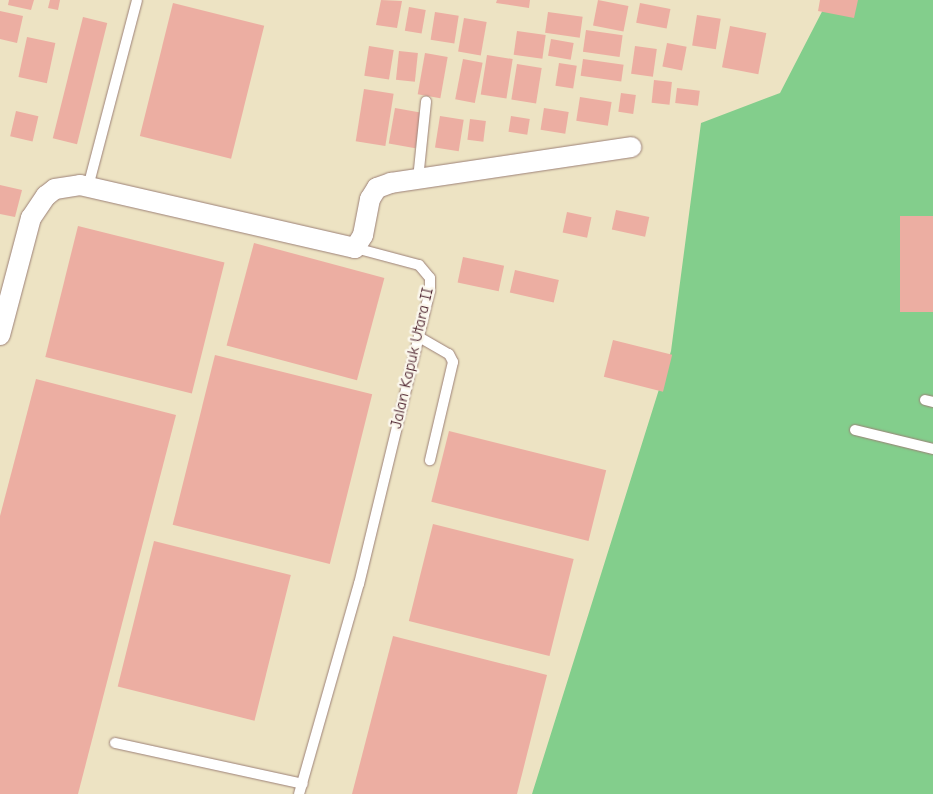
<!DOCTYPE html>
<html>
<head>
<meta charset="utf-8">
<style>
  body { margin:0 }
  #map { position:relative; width:933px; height:794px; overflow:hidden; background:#ede3c3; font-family:"Comic Neue",sans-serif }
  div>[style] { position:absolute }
  .green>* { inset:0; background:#83ce8c }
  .building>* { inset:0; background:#ecaea2; transform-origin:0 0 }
  .roads { filter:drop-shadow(0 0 1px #9c8177) drop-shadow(0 0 1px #9c8177) }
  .service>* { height:10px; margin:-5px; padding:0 5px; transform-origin:5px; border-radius:5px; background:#fff }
  .minor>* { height:20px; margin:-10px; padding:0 10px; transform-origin:10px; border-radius:10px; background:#fff }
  span { translate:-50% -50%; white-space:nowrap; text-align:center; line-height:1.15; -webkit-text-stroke:5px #fbf7ec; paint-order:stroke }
  .street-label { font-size:16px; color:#4a1f2b }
</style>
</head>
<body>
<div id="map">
  <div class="green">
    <div style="clip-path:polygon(828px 0,933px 0,933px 794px,532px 794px,671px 351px,701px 123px,780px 93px)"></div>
  </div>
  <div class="building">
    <div style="clip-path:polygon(9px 0,34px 0,31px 10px,8px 5px)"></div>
    <div style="clip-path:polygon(50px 0,60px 0,58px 10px,48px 8px)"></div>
    <div style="clip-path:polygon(381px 0,402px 1px,397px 28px,376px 25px)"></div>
    <div style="clip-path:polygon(497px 0,530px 0,529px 8px,496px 3px)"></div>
    <div style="left:598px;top:0;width:31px;height:26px;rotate:11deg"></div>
    <div style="clip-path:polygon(820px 0,858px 0,854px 18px,818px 11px)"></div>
    <div style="left:173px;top:3px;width:94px;height:137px;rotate:14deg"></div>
    <div style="left:640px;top:3px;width:31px;height:20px;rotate:11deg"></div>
    <div style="left:409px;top:7px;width:17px;height:24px;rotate:10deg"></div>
    <div style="clip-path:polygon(0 11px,23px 16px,17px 43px,0 39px)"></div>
    <div style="left:435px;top:12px;width:24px;height:28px;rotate:9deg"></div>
    <div style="left:548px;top:12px;width:35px;height:21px;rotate:8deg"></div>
    <div style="left:697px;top:15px;width:24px;height:31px;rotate:9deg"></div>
    <div style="left:83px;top:17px;width:25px;height:125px;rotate:14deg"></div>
    <div style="left:464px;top:18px;width:23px;height:34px;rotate:10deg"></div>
    <div style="left:730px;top:26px;width:37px;height:42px;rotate:11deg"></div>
    <div style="left:586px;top:30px;width:37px;height:22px;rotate:8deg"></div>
    <div style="left:517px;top:31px;width:29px;height:24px;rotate:8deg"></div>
    <div style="left:27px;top:37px;width:29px;height:41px;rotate:12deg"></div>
    <div style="left:551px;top:39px;width:23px;height:17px;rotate:10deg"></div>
    <div style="left:667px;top:43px;width:20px;height:24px;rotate:11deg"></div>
    <div style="left:369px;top:46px;width:25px;height:30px;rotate:9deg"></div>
    <div style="left:635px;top:46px;width:22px;height:28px;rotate:8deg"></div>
    <div style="left:399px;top:51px;width:19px;height:29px;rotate:6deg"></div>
    <div style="left:425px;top:53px;width:23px;height:42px;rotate:10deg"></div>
    <div style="left:487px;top:55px;width:26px;height:40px;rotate:9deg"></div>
    <div style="left:463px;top:59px;width:20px;height:41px;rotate:11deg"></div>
    <div style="left:583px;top:59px;width:41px;height:17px;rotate:8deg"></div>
    <div style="left:559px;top:63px;width:18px;height:23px;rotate:9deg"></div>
    <div style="left:517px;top:64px;width:25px;height:36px;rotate:9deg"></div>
    <div style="left:654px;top:80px;width:18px;height:23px;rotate:6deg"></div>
    <div style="left:677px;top:88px;width:23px;height:15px;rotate:7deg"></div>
    <div style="left:364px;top:89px;width:30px;height:53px;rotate:9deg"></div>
    <div style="left:621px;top:93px;width:15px;height:19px;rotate:8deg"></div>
    <div style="left:580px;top:97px;width:32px;height:24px;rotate:9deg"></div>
    <div style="left:395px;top:108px;width:27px;height:36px;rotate:10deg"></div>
    <div style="left:544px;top:108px;width:25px;height:22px;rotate:9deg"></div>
    <div style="left:16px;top:111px;width:23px;height:26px;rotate:13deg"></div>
    <div style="left:440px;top:116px;width:24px;height:32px;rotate:9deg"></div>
    <div style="left:511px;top:116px;width:19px;height:16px;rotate:9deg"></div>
    <div style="left:470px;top:119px;width:16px;height:21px;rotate:7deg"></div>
    <div style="clip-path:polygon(0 185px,22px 190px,15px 217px,0 214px)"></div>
    <div style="left:616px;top:210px;width:34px;height:20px;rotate:12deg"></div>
    <div style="left:567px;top:212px;width:25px;height:21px;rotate:12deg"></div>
    <div style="left:900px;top:216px;width:33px;height:96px"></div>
    <div style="left:78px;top:226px;width:151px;height:135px;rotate:14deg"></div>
    <div style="left:254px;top:243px;width:135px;height:106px;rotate:15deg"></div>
    <div style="left:463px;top:257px;width:42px;height:26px;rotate:12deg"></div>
    <div style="left:515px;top:270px;width:45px;height:23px;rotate:13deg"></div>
    <div style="left:613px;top:340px;width:61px;height:38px;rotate:14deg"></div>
    <div style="left:215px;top:355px;width:162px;height:175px;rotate:14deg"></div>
    <div style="clip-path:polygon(36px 379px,176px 415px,78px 794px,0 794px,0 516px)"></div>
    <div style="left:449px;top:431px;width:162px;height:73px;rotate:14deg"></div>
    <div style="left:433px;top:524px;width:145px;height:100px;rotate:14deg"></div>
    <div style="left:154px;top:541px;width:141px;height:150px;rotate:14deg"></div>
    <div style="clip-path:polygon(393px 636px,547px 675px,517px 794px,352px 794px)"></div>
  </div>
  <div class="roads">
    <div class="service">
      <div style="left:418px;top:179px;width:78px;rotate:-84.1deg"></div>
      <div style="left:88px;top:187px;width:193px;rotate:-75.3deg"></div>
      <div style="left:419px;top:337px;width:34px;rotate:30deg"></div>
      <div style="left:449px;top:354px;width:9px;rotate:63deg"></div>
      <div style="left:453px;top:362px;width:101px;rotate:103.2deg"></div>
      <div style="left:925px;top:400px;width:8px;rotate:14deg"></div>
      <div style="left:855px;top:430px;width:80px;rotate:13.7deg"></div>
      <div style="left:115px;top:743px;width:192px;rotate:12.3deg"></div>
      <div style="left:299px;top:794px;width:218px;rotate:-74.1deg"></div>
      <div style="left:359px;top:584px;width:301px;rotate:-76.4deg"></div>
      <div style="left:430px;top:291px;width:13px;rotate:-90deg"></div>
      <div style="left:430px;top:278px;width:17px;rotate:-130deg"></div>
      <div style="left:419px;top:265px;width:66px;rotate:-165.1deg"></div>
    </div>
    <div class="minor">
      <div style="left:0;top:335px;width:121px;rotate:-75.2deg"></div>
      <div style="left:31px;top:218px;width:27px;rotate:-56deg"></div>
      <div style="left:46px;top:196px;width:11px;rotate:-38deg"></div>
      <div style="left:55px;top:189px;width:25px;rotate:-9deg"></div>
      <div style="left:80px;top:185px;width:282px;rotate:12.9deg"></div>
      <div style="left:355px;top:248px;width:15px;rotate:-58deg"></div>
      <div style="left:363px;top:235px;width:37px;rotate:-79deg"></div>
      <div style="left:370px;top:199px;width:13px;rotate:-58deg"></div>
      <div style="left:377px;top:188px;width:15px;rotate:-20deg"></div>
      <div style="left:391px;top:183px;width:243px;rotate:-8.5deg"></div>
    </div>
  </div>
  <div class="street-label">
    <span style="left:412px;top:358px;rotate:-77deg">Jalan Kapuk Utara II</span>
  </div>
</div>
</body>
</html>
